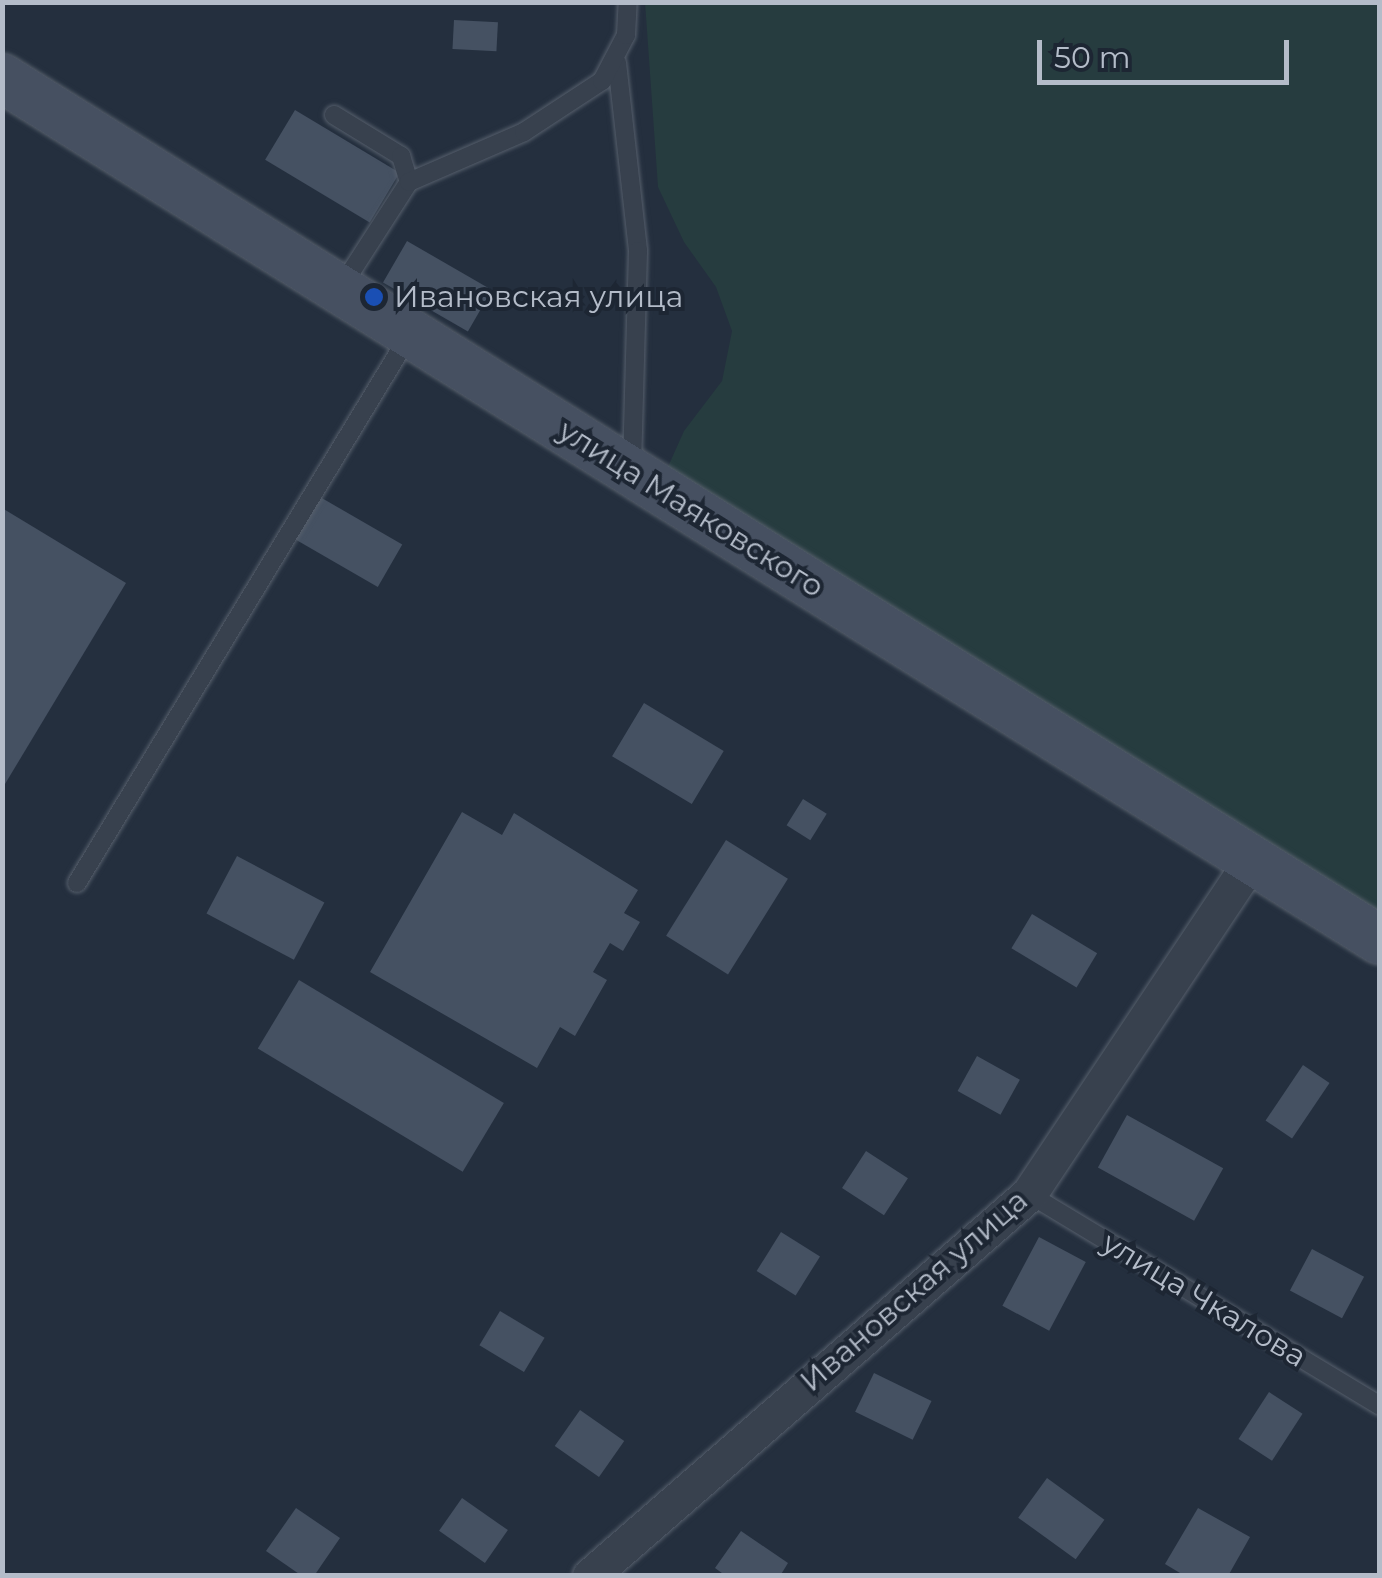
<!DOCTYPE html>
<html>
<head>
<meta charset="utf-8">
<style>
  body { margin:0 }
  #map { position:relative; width:1382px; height:1578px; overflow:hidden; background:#242f3e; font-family:Montserrat,sans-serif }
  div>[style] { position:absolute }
  .green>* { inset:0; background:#263c3f }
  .building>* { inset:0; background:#455162; transform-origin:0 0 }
  .roads { filter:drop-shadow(0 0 2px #565f6c) drop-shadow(0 0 2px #565f6c) }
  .lane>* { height:18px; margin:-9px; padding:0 9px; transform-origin:9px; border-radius:9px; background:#38414e }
  .street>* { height:35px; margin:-17.5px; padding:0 17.5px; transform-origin:17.5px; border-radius:17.5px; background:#38414e }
  .secondary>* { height:48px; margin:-24px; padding:0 24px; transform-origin:24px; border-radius:24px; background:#465061 }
  .dots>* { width:28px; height:28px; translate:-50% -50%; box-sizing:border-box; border:5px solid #1d2633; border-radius:50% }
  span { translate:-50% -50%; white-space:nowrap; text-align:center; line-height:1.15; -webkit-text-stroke:8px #1d2633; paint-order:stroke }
  .poi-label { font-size:30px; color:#b4bcc9 }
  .left { translate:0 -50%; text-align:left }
  .street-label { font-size:30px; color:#b4bcc9 }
  .frame { position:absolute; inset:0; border:5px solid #b4bcc9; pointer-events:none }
  .scale { position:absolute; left:1037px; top:40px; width:252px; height:45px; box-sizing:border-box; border:5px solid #b4bcc9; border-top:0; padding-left:12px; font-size:30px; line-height:35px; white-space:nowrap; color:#b4bcc9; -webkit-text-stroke:8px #1d2633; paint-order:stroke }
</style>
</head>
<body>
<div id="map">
  <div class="green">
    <div style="clip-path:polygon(645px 2px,1379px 3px,1379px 940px,658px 489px,684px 431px,722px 381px,732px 331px,716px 287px,684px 242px,658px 187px)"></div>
  </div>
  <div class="building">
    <div style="left:454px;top:20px;width:44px;height:29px;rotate:3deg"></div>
    <div style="left:295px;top:110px;width:122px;height:58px;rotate:31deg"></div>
    <div style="left:407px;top:241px;width:98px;height:48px;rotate:30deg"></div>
    <div style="left:320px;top:497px;width:95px;height:49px;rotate:30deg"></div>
    <div style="clip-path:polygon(2px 508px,126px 583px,2px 789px)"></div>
    <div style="left:644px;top:703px;width:93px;height:62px;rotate:31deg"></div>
    <div style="left:803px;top:799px;width:28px;height:31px;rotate:32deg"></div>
    <div style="clip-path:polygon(462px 812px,502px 835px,514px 813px,638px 890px,624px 913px,640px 922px,623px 951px,610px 943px,593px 972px,607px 980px,575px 1036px,560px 1027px,537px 1068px,370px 972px)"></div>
    <div style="left:726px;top:840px;width:73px;height:113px;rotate:32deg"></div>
    <div style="left:237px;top:856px;width:99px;height:65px;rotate:28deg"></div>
    <div style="left:1032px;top:914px;width:76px;height:40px;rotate:31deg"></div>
    <div style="left:299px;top:980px;width:239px;height:80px;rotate:31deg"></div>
    <div style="left:977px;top:1056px;width:49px;height:40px;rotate:29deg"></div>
    <div style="left:1303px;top:1065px;width:32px;height:67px;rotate:34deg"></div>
    <div style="left:1127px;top:1115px;width:110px;height:60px;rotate:29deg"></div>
    <div style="left:866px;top:1151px;width:50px;height:44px;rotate:33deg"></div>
    <div style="left:781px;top:1232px;width:46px;height:46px;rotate:32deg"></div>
    <div style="left:1039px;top:1237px;width:53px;height:78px;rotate:28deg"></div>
    <div style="left:1312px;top:1249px;width:59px;height:47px;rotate:28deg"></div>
    <div style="left:500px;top:1311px;width:52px;height:40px;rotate:31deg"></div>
    <div style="left:874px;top:1373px;width:64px;height:43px;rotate:26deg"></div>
    <div style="left:1269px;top:1392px;width:40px;height:56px;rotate:33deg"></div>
    <div style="left:580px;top:1410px;width:54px;height:44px;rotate:35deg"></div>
    <div style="left:1047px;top:1478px;width:71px;height:49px;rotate:36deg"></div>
    <div style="left:462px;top:1498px;width:56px;height:40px;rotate:35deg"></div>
    <div style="clip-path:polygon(296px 1508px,340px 1538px,314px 1576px,302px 1576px,266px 1551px)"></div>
    <div style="clip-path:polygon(1198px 1508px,1250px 1537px,1228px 1576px,1185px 1576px,1165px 1564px)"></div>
    <div style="clip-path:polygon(741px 1531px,788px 1563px,780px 1576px,726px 1576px,715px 1568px)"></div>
  </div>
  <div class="roads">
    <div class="lane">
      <div style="left:617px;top:63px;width:189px;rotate:83.6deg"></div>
      <div style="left:638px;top:251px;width:215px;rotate:91.6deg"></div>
      <div style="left:334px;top:115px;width:79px;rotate:31.5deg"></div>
      <div style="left:401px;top:156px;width:27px;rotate:73deg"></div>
      <div style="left:340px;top:289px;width:127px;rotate:-57.2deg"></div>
      <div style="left:409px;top:182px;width:125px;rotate:-23.5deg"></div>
      <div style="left:524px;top:132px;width:93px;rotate:-33.2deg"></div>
      <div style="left:602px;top:81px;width:52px;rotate:-62.4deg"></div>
      <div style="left:626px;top:35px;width:33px;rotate:-87deg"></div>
      <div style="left:77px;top:883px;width:642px;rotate:-58.76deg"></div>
      <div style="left:1029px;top:1194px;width:410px;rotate:31.1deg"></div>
    </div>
    <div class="street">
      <div style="left:590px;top:1576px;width:582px;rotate:-41.03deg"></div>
      <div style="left:1029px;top:1194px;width:402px;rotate:-56.3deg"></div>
    </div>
    <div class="secondary">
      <div style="left:2px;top:78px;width:1625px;rotate:32.03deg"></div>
    </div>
  </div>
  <div class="dots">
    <div style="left:374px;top:297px;background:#1a4fb4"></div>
  </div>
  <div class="poi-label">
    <span class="left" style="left:394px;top:297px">Ивановская улица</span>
  </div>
  <div class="street-label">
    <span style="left:691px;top:509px;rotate:32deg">улица Маяковского</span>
    <span style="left:914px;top:1291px;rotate:-41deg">Ивановская улица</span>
    <span style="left:1204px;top:1300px;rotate:31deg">улица Чкалова</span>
  </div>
  <div class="frame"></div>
  <div class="scale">50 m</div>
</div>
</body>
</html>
